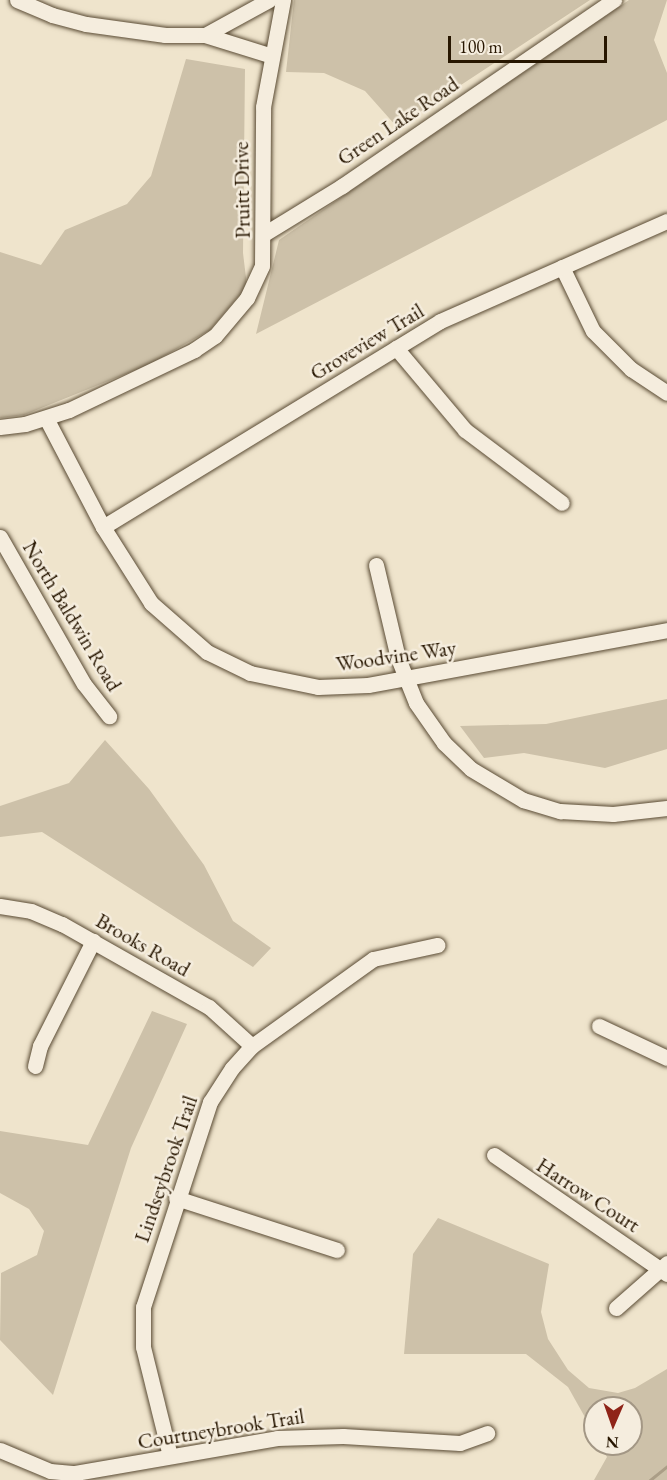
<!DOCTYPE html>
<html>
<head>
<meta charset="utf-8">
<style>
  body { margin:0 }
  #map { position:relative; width:667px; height:1480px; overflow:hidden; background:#efe4cc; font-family:"EB Garamond",serif }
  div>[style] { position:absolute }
  .green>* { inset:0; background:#cdc1a9 }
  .stream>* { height:3px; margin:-1.5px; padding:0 1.5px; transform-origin:1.5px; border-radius:1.5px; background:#ab9e87 }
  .roads { filter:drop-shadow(0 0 2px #594a33) drop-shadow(0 0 2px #594a33) }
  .minor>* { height:15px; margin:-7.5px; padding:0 7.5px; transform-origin:7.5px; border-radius:7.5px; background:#f5edde }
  span { translate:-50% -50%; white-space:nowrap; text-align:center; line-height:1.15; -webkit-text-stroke:5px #f5edde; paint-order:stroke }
  .street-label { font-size:21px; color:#271600 }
  .north { position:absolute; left:583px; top:1396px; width:60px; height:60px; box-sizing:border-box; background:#f5edde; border:2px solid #a39785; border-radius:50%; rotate:182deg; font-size:16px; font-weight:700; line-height:24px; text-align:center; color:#271600 }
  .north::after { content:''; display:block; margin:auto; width:21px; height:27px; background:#8f2418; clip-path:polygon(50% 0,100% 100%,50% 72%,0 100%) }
  .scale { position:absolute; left:448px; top:36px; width:159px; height:27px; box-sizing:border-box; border:3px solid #271600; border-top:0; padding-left:8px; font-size:18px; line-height:21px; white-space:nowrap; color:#271600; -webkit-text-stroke:4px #f5edde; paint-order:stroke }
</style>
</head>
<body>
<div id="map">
  <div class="green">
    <div style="clip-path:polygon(294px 0,590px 0,397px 127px,365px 91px,324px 73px,286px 72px)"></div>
    <div style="clip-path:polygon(629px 0,667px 0,654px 40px,667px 73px,667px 120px,256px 334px,279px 240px)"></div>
    <div style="clip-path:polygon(186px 59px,245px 69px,243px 253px,247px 286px,210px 330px,148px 365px,24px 415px,0 418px,0 252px,41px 265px,65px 230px,127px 204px,151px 176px)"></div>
    <div style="clip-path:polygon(667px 699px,667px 749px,605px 768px,524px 753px,484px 758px,460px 726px,546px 724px)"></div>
    <div style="clip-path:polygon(105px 740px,149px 789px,204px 865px,233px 921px,271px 948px,253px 967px,42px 832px,0 837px,0 806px,69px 783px)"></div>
    <div style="clip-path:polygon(152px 1011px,187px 1024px,131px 1148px,53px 1395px,0 1340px,1px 1273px,37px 1255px,44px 1231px,29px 1209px,0 1193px,0 1131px,88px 1145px)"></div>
    <div style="clip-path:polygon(438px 1218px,549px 1264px,541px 1312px,548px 1339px,568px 1370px,589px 1388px,618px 1393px,635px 1388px,667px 1369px,667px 1480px,594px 1480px,607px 1457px,600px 1444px,631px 1444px,631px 1408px,595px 1408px,595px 1435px,568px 1387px,526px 1354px,404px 1354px,413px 1254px)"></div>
  </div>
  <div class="stream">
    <div style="left:650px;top:1480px;width:22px;rotate:-39deg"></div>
  </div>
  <div class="roads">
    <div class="minor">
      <div style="left:17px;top:0;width:38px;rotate:23deg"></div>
      <div style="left:52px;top:15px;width:35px;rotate:15deg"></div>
      <div style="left:86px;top:24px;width:80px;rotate:7.9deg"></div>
      <div style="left:165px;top:35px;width:40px"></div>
      <div style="left:205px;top:35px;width:70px;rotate:17.4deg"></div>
      <div style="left:205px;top:35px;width:73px;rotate:-28.7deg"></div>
      <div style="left:264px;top:234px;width:92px;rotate:-31.6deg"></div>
      <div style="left:342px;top:186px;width:330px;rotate:-34.4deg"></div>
      <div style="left:562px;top:267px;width:71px;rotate:64.2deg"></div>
      <div style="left:593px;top:331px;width:54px;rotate:45deg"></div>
      <div style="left:631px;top:369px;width:43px;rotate:33.7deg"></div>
      <div style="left:396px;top:348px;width:107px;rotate:49.9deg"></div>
      <div style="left:465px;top:430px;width:121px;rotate:37deg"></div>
      <div style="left:46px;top:418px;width:123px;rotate:62.4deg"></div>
      <div style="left:103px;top:527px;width:90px;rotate:57.7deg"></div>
      <div style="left:151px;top:603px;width:74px;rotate:41.2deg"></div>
      <div style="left:207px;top:652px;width:48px;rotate:26deg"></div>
      <div style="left:250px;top:673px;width:69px;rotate:11.6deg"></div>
      <div style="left:318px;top:687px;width:50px;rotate:-2.3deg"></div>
      <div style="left:368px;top:685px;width:304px;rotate:-10.4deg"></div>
      <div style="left:0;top:427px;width:25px;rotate:-7deg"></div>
      <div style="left:25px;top:424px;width:46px;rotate:-17.7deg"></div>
      <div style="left:69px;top:410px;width:139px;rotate:-25.6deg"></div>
      <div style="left:194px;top:350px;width:25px;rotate:-34deg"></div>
      <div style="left:215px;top:336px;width:50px;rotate:-49.9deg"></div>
      <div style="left:247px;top:298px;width:35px;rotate:-65deg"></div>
      <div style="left:262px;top:266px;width:159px;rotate:-89.6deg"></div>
      <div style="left:263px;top:107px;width:109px;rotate:-79.4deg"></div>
      <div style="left:103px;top:527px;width:395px;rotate:-31.4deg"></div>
      <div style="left:440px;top:321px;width:248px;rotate:-23.8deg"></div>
      <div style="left:0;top:537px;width:169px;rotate:60.3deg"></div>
      <div style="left:84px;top:684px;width:41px;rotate:52deg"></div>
      <div style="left:376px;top:565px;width:96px;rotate:76.7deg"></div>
      <div style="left:398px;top:658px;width:48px;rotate:68.2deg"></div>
      <div style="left:416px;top:703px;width:49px;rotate:55deg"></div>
      <div style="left:444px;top:743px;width:37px;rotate:44deg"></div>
      <div style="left:471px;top:769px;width:61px;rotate:30.8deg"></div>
      <div style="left:523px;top:800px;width:39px;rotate:17deg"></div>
      <div style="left:560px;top:811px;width:53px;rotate:3.2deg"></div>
      <div style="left:613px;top:814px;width:54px;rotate:-6.3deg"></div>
      <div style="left:0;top:906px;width:31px;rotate:9deg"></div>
      <div style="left:31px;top:911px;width:34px;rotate:23deg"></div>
      <div style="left:62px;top:924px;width:169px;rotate:29.5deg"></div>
      <div style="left:209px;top:1007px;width:58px;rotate:42.2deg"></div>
      <div style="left:599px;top:1026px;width:75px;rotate:25.2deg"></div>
      <div style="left:35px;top:1066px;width:21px;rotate:-76deg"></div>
      <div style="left:40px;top:1046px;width:118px;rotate:-63.2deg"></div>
      <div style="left:494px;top:1155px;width:210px;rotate:34.5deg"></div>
      <div style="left:176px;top:1198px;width:169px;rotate:17.9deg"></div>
      <div style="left:616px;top:1308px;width:68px;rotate:-41.4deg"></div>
      <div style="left:0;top:1450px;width:54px;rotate:22.8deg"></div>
      <div style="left:50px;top:1471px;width:25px;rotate:5deg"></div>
      <div style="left:75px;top:1473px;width:205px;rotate:-9.8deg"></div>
      <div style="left:277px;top:1438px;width:66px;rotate:-1.7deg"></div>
      <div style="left:343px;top:1436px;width:117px;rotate:3.4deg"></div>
      <div style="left:460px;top:1443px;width:29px;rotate:-20deg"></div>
      <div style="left:170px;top:1456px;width:112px;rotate:-103.9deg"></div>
      <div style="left:143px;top:1347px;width:40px;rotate:-90deg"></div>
      <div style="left:143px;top:1307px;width:216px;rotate:-71.9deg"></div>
      <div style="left:210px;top:1102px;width:40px;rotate:-57.1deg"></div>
      <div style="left:232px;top:1068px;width:30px;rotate:-48deg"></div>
      <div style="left:252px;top:1046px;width:149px;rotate:-35.7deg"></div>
      <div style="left:373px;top:959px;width:66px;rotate:-12.3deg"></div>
    </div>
  </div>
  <div class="street-label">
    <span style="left:398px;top:121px;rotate:-34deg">Green Lake Road</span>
    <span style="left:242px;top:190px;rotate:-91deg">Pruitt Drive</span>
    <span style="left:367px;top:342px;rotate:-31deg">Groveview Trail</span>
    <span style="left:72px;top:616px;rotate:59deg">North Baldwin Road</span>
    <span style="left:396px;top:656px;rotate:-8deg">Woodvine Way</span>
    <span style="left:143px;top:945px;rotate:30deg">Brooks Road</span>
    <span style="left:166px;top:1169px;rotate:-71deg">Lindseybrook Trail</span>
    <span style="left:588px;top:1195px;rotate:33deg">Harrow Court</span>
    <span style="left:221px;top:1429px;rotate:-9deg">Courtneybrook Trail</span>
  </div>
  <div class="north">N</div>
  <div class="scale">100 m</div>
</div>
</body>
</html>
